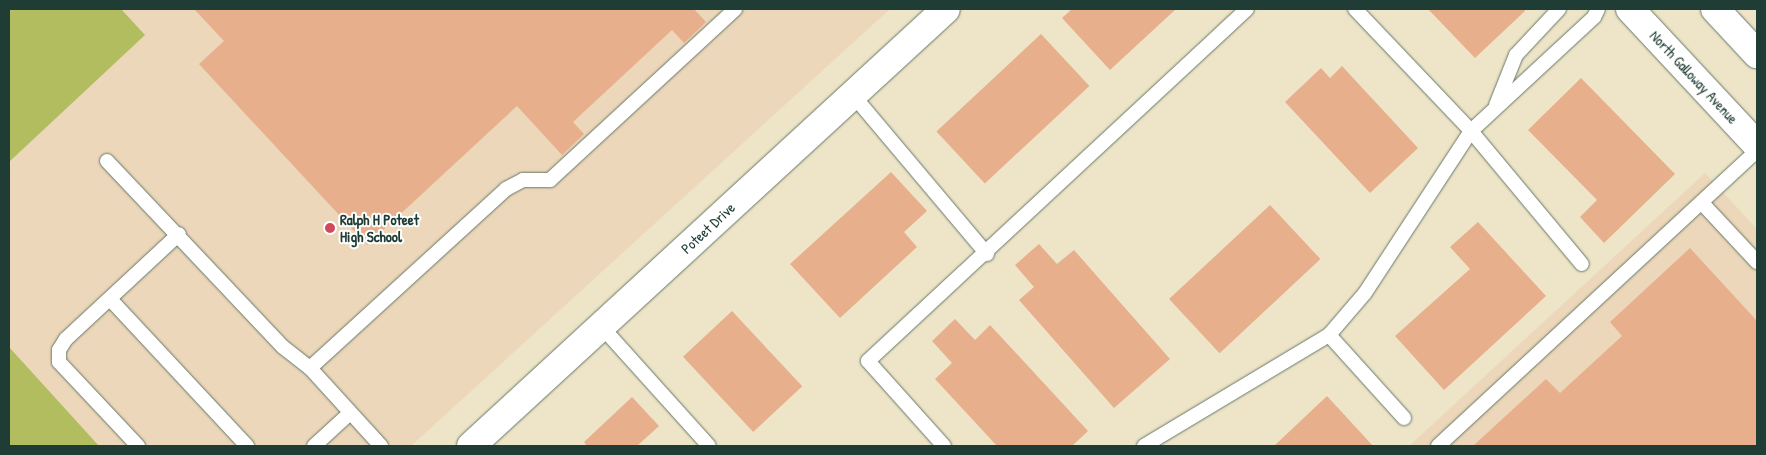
<!DOCTYPE html>
<html>
<head>
<meta charset="utf-8">
<style>
  body { margin:0 }
  #map { position:relative; width:1766px; height:455px; overflow:hidden; background:#eee5c8; font-family:"Patrick Hand",sans-serif }
  div>[style] { position:absolute }
  .built>* { inset:0; background:#ecd7ba }
  .green>* { inset:0; background:#b2bd5f }
  .building>* { inset:0; background:#e7af8c; transform-origin:0 0 }
  .roads { filter:drop-shadow(0 0 1px #677868) drop-shadow(0 0 1px #677868) }
  .service>* { height:14px; margin:-7px; padding:0 7px; transform-origin:7px; border-radius:7px; background:#fff }
  .tertiary>* { height:28px; margin:-14px; padding:0 14px; transform-origin:14px; border-radius:14px; background:#fff }
  .secondary>* { height:28px; margin:-14px; padding:0 14px; transform-origin:14px; border-radius:14px; background:#fff }
  .dots>* { width:14px; height:14px; translate:-50% -50%; box-sizing:border-box; border:2px solid #fff; border-radius:50% }
  span { translate:-50% -50%; white-space:nowrap; text-align:center; line-height:1.15; -webkit-text-stroke:4px #fff; paint-order:stroke }
  .street-label { font-size:15px; color:#1f3d34 }
  .poi-label { font-size:15px; color:#1f3d34; font-weight:700 }
  .left { translate:0 -50%; text-align:left }
  .frame { position:absolute; inset:0; border:10px solid #1f3d34; pointer-events:none }
</style>
</head>
<body>
<div id="map">
  <div class="built">
    <div style="clip-path:polygon(9px 9px,890px 9px,411px 446px,9px 446px)"></div>
    <div style="clip-path:polygon(1705px 173px,1757px 229px,1757px 446px,1409px 446px)"></div>
  </div>
  <div class="green">
    <div style="clip-path:polygon(9px 9px,121px 9px,145px 35px,9px 162px)"></div>
    <div style="clip-path:polygon(9px 347px,99px 446px,9px 446px)"></div>
  </div>
  <div class="building">
    <div style="clip-path:polygon(194px 9px,694px 9px,706px 22px,684px 43px,672px 30px,573px 122px,584px 134px,562px 155px,517px 106px,367px 245px,199px 64px,224px 41px)"></div>
    <div style="clip-path:polygon(1072px 9px,1176px 9px,1110px 70px,1062px 18px)"></div>
    <div style="clip-path:polygon(1428px 9px,1524px 9px,1525px 11px,1475px 58px)"></div>
    <div style="left:1041px;top:34px;width:71px;height:143px;rotate:47deg"></div>
    <div style="clip-path:polygon(1342px 66px,1418px 148px,1370px 193px,1285px 102px,1321px 68px,1330px 78px)"></div>
    <div style="clip-path:polygon(1581px 78px,1675px 174px,1604px 243px,1580px 217px,1597px 200px,1528px 130px)"></div>
    <div style="clip-path:polygon(891px 172px,927px 211px,904px 232px,917px 247px,840px 318px,790px 264px)"></div>
    <div style="left:1270px;top:205px;width:74px;height:138px;rotate:47deg"></div>
    <div style="clip-path:polygon(1478px 222px,1546px 296px,1444px 390px,1395px 336px,1470px 269px,1450px 247px)"></div>
    <div style="clip-path:polygon(1039px 244px,1057px 264px,1074px 250px,1170px 359px,1114px 408px,1019px 300px,1034px 287px,1015px 265px)"></div>
    <div style="clip-path:polygon(1690px 248px,1757px 321px,1757px 446px,1473px 446px,1546px 379px,1560px 393px,1622px 336px,1610px 322px)"></div>
    <div style="left:732px;top:311px;width:103px;height:67px;rotate:47deg"></div>
    <div style="clip-path:polygon(955px 319px,975px 340px,990px 325px,1088px 431px,1072px 446px,997px 446px,935px 379px,952px 363px,932px 341px)"></div>
    <div style="clip-path:polygon(1327px 396px,1373px 446px,1274px 446px)"></div>
    <div style="clip-path:polygon(632px 397px,659px 426px,637px 446px,587px 446px,584px 442px)"></div>
  </div>
  <div class="roads">
    <div class="service">
      <div style="left:1355px;top:9px;width:168px;rotate:46.4deg"></div>
      <div style="left:1471px;top:131px;width:173px;rotate:50.2deg"></div>
      <div style="left:853px;top:95px;width:208px;rotate:49.9deg"></div>
      <div style="left:1496px;top:105px;width:54px;rotate:-68.2deg"></div>
      <div style="left:1516px;top:55px;width:63px;rotate:-46.9deg"></div>
      <div style="left:107px;top:161px;width:256px;rotate:46.6deg"></div>
      <div style="left:283px;top:347px;width:34px;rotate:38deg"></div>
      <div style="left:1702px;top:203px;width:81px;rotate:47deg"></div>
      <div style="left:110px;top:299px;width:201px;rotate:47deg"></div>
      <div style="left:601px;top:326px;width:161px;rotate:48deg"></div>
      <div style="left:1329px;top:335px;width:112px;rotate:47.9deg"></div>
      <div style="left:138px;top:446px;width:115px;rotate:-133.2deg"></div>
      <div style="left:59px;top:362px;width:12px;rotate:-90deg"></div>
      <div style="left:59px;top:350px;width:13px;rotate:-58deg"></div>
      <div style="left:66px;top:339px;width:154px;rotate:-42.9deg"></div>
      <div style="left:314px;top:446px;width:49px;rotate:-42.5deg"></div>
      <div style="left:381px;top:446px;width:105px;rotate:-132.3deg"></div>
      <div style="left:310px;top:368px;width:265px;rotate:-42.4deg"></div>
      <div style="left:506px;top:189px;width:19px;rotate:-28deg"></div>
      <div style="left:523px;top:180px;width:27px"></div>
      <div style="left:550px;top:180px;width:252px;rotate:-42.7deg"></div>
      <div style="left:944px;top:446px;width:114px;rotate:-131.8deg"></div>
      <div style="left:868px;top:361px;width:517px;rotate:-42.88deg"></div>
      <div style="left:1144px;top:446px;width:216px;rotate:-31deg"></div>
      <div style="left:1329px;top:335px;width:55px;rotate:-49.4deg"></div>
      <div style="left:1365px;top:293px;width:194px;rotate:-56.8deg"></div>
      <div style="left:1471px;top:131px;width:168px;rotate:-42.8deg"></div>
      <div style="left:1594px;top:17px;width:9px;rotate:-63deg"></div>
      <div style="left:1438px;top:446px;width:434px;rotate:-42.8deg"></div>
    </div>
    <div class="tertiary">
      <div style="left:471px;top:446px;width:645px;rotate:-42.61deg"></div>
    </div>
    <div class="secondary">
      <div style="left:1630px;top:9px;width:186px;rotate:47deg"></div>
      <div style="left:1715px;top:9px;width:62px;rotate:47deg"></div>
    </div>
  </div>
  <div class="dots">
    <div style="left:330px;top:228px;background:#d1495b"></div>
  </div>
  <div class="street-label">
    <span style="left:1694px;top:77px;rotate:47deg">North Galloway Avenue</span>
    <span style="left:708px;top:228px;rotate:-43deg">Poteet Drive</span>
  </div>
  <div class="poi-label">
    <span class="left" style="left:340px;top:228px">Ralph H Poteet<br>High School</span>
  </div>
  <div class="frame"></div>
</div>
</body>
</html>
